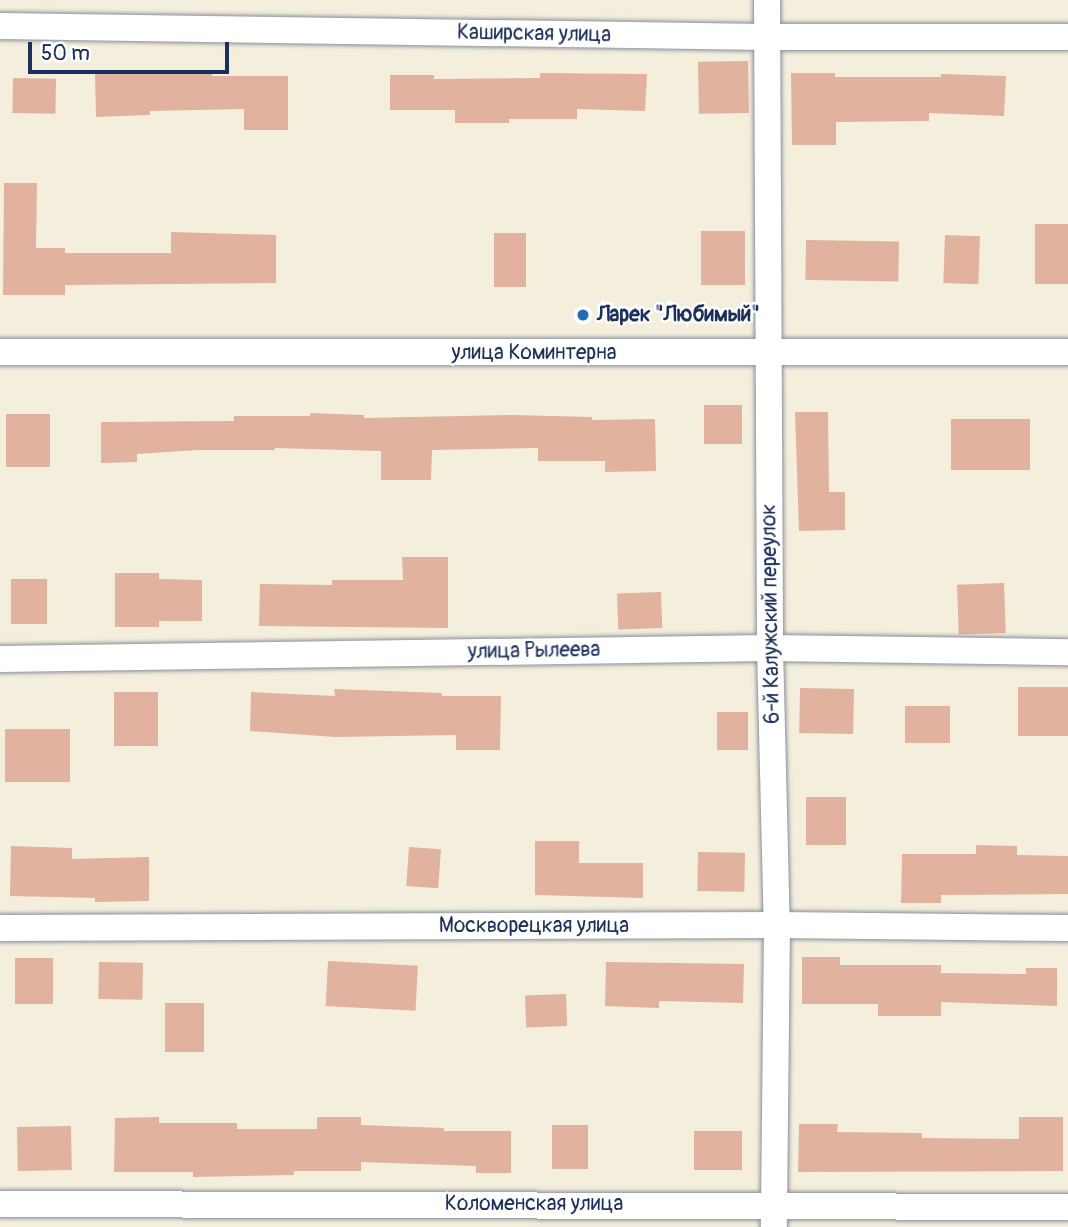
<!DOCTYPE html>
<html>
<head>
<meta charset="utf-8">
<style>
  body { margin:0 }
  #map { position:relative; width:1068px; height:1227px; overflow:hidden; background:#f4efdc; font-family:Pangolin,sans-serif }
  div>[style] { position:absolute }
  .building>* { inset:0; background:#e1b29e; transform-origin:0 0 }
  .roads { filter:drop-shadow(0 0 2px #888f9d) drop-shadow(0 0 2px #888f9d) }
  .minor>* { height:26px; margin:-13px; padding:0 13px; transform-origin:13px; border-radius:13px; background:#fff }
  .dots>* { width:19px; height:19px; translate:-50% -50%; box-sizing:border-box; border:4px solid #fff; border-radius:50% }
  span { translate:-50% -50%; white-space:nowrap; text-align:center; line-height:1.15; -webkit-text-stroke:5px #fff; paint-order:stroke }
  .street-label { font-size:21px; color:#1b2f5e }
  .poi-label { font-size:21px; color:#1b2f5e; font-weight:700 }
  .left { translate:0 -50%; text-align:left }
  .scale { position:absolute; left:28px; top:42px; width:201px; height:32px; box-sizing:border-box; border:4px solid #1b2f5e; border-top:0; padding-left:9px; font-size:21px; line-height:24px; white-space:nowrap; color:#1b2f5e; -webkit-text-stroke:5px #fff; paint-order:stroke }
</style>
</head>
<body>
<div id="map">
  <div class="building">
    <div style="left:748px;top:61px;width:52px;height:50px;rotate:89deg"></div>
    <div style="clip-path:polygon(149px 71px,212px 72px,212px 76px,288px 76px,288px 130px,244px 130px,244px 109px,150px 111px,150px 115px,96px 117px,95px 73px)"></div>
    <div style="clip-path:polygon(540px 73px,647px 74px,645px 111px,577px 109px,577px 119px,509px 119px,509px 123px,455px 123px,455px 110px,390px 110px,390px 75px,434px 75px,434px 79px,540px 78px)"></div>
    <div style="clip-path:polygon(791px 73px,835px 73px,835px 77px,941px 77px,941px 74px,1006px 76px,1004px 116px,929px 113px,929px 121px,836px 122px,836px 145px,792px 145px)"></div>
    <div style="left:13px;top:78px;width:43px;height:35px;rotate:1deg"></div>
    <div style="clip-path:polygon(4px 183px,37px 183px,36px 248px,65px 248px,65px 253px,171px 253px,171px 232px,276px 235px,276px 283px,65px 285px,65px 295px,3px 295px)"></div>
    <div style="left:1035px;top:224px;width:33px;height:60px"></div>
    <div style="left:701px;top:231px;width:44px;height:54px"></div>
    <div style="left:494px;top:233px;width:32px;height:54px"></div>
    <div style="left:945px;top:235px;width:35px;height:48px;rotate:2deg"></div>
    <div style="left:806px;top:240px;width:93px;height:40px;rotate:1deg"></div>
    <div style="left:742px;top:405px;width:39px;height:38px;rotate:90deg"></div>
    <div style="clip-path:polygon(795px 412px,828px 412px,829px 492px,845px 492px,845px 530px,799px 531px)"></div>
    <div style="clip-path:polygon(310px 413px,364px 415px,364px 418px,512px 415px,592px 417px,592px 420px,655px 419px,656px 471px,605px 472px,605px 461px,538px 461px,538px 448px,432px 450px,431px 480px,381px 480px,381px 451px,275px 448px,275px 450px,198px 450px,137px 454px,137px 462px,101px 463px,101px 422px,234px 421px,234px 416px,310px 416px)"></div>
    <div style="left:6px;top:414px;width:44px;height:53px"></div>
    <div style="left:951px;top:419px;width:79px;height:51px"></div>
    <div style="clip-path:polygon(402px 557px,448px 557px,448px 628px,259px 626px,260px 584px,332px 585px,332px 580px,403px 580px)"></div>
    <div style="clip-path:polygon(115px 573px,159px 573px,159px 579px,202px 580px,202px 621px,159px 621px,159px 627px,115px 627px)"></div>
    <div style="left:11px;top:579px;width:36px;height:45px"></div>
    <div style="left:1004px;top:583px;width:50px;height:47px;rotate:88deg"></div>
    <div style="left:661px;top:592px;width:36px;height:44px;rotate:88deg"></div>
    <div style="left:1068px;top:687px;width:49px;height:50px;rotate:90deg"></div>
    <div style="left:800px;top:688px;width:54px;height:45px;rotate:1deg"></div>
    <div style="clip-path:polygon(334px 689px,442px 693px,442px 696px,501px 696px,500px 750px,456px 750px,456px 735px,335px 737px,250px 731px,251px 692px,335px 696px)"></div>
    <div style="left:114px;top:692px;width:44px;height:54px"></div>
    <div style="left:905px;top:706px;width:45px;height:37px"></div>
    <div style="left:717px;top:712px;width:31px;height:38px"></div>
    <div style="left:70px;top:729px;width:53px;height:65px;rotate:90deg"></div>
    <div style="left:806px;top:797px;width:40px;height:48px"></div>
    <div style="clip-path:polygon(535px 841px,579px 841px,579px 863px,643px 863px,643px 898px,535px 895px)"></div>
    <div style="clip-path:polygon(976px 845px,1017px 846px,1017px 855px,1068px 856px,1068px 894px,941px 895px,941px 903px,901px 903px,902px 854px,976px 854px)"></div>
    <div style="clip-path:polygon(11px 846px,72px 848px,72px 859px,149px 857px,149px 901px,95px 902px,95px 898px,10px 896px)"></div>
    <div style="left:409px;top:847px;width:32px;height:39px;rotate:4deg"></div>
    <div style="left:698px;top:852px;width:47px;height:39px;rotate:1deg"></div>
    <div style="clip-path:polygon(802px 957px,840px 957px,840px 965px,941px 965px,941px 973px,1026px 974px,1026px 968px,1057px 968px,1057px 1006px,941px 1002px,941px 1016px,878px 1016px,878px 1004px,802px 1004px)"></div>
    <div style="left:15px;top:958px;width:38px;height:46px"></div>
    <div style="left:328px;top:961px;width:90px;height:45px;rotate:3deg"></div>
    <div style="left:99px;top:962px;width:44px;height:37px;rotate:1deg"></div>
    <div style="clip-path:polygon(606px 962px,744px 964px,743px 1003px,659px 1001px,659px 1008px,605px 1006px)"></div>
    <div style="left:566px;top:994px;width:32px;height:41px;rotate:88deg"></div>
    <div style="left:165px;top:1003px;width:39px;height:49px"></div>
    <div style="clip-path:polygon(159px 1117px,159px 1123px,237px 1123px,237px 1129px,317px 1129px,317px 1117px,361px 1117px,361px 1125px,444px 1128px,444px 1131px,511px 1131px,511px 1173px,476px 1173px,476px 1166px,361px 1162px,361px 1171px,294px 1171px,294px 1175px,193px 1177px,193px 1172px,114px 1172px,115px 1118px)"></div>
    <div style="clip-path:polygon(1019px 1117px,1063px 1117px,1063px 1171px,798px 1172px,799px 1124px,838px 1124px,837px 1132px,922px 1133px,922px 1138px,1019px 1139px)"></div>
    <div style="left:552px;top:1125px;width:36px;height:44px"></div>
    <div style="left:71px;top:1126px;width:44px;height:54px;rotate:89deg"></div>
    <div style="left:694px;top:1131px;width:48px;height:39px"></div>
  </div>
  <div class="roads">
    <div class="minor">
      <div style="left:767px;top:0;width:648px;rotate:89.73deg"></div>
      <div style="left:770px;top:648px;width:277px;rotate:88.6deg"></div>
      <div style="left:777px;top:925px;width:302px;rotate:90.6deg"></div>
      <div style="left:0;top:26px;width:766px;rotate:0.82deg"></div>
      <div style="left:766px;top:37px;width:302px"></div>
      <div style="left:0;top:352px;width:1068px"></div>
      <div style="left:0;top:659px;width:770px;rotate:-0.82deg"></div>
      <div style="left:770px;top:648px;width:298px;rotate:0.8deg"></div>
      <div style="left:0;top:928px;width:777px;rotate:-0.22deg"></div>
      <div style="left:777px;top:925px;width:291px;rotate:0.6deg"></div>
      <div style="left:0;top:1204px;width:1068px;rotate:0.16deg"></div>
    </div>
  </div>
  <div class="dots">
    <div style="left:583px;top:315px;background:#1f6fb2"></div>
  </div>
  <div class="street-label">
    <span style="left:534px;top:34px;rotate:1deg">Каширская улица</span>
    <span style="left:534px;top:353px">улица Коминтерна</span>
    <span style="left:771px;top:614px;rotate:-91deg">6-й Калужский переулок</span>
    <span style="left:534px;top:651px;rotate:-1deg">улица Рылеева</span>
    <span style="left:534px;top:926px">Москворецкая улица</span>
    <span style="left:534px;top:1204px">Коломенская улица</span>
  </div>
  <div class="poi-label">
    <span class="left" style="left:597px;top:315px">Ларек "Любимый"</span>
  </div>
  <div class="scale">50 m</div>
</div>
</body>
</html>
